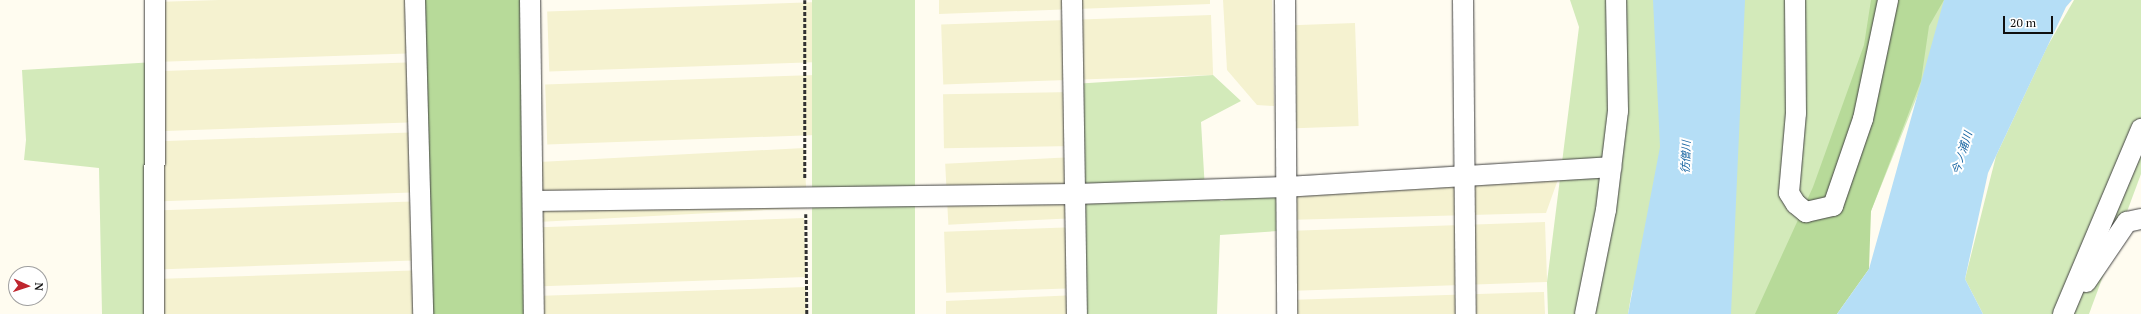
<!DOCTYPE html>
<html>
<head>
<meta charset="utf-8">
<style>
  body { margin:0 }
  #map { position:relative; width:2141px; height:314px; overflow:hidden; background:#fffcf0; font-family:"PT Serif","Noto Sans JP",serif }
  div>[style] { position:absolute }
  .farmland>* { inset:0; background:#f5f2d0; transform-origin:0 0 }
  .green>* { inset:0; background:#d3eaba; transform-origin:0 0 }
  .forest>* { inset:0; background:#b7da99; transform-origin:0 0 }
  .water>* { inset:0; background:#b5def6 }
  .path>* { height:2.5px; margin-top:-1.25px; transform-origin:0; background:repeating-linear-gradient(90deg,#313131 0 4px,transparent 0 6px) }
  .roads { filter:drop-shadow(0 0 1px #424242) drop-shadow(0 0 1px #424242) }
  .minor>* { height:20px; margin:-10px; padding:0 10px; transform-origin:10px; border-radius:10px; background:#fff }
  span { translate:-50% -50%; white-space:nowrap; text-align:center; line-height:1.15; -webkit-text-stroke:4px #fff; paint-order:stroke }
  .water-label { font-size:11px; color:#1765a1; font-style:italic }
  .north { position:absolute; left:8px; top:266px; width:40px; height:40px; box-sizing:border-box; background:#fff; border:1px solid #9f9f9f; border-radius:50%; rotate:93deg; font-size:11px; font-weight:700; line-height:16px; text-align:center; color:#0f0f0f }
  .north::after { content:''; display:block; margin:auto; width:14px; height:18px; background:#bf262e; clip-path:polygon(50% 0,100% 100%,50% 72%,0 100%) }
  .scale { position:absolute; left:2003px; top:16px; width:50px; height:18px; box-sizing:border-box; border:2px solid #0f0f0f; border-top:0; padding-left:5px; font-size:12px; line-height:14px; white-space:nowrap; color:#0f0f0f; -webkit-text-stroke:3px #fff; paint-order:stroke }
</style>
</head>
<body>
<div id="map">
  <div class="farmland">
    <div style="clip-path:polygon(219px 0,420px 0,422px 53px,155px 62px,155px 2px)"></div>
    <div style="clip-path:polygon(939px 0,1210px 0,1210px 4px,939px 14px)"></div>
    <div style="clip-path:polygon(1223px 0,1272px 0,1274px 106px,1257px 105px,1227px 70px)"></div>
    <div style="left:818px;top:2px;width:60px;height:271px;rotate:88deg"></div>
    <div style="left:1211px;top:15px;width:60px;height:270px;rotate:88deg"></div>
    <div style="left:1355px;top:23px;width:103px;height:70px;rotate:88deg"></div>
    <div style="left:421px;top:62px;width:60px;height:271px;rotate:88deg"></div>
    <div style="left:815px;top:75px;width:60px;height:270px;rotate:88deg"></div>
    <div style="left:1073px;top:92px;width:54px;height:130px;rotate:89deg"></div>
    <div style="left:424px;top:132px;width:60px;height:271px;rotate:88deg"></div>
    <div style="left:804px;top:148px;width:60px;height:270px;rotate:87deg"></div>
    <div style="left:1074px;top:157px;width:61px;height:129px;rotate:87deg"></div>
    <div style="clip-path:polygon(1561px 171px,1546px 213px,1286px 220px,1290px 187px)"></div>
    <div style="left:426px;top:201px;width:59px;height:271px;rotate:88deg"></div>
    <div style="left:804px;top:218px;width:59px;height:271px;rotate:88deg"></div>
    <div style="left:1545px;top:222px;width:60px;height:259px;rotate:88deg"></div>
    <div style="left:1078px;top:227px;width:61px;height:134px;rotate:88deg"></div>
    <div style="clip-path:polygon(427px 270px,428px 314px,158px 314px,156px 279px)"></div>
    <div style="clip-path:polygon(806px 287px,807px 314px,536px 314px,535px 296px)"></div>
    <div style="clip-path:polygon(1544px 292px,1545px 314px,1287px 314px,1287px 300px)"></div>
    <div style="clip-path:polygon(1077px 295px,1078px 314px,946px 314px,946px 301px)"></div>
  </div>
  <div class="green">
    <div style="left:812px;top:0;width:103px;height:314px"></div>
    <div style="clip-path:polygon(1570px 0,1956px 0,1871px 211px,1818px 314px,1684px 314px,1632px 290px,1628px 314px,1548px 314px,1547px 282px,1579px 27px)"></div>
    <div style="clip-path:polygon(2074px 0,2141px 0,2141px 174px,2089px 314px,1983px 314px,1965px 279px,1996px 156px,2047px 47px)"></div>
    <div style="clip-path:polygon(155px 62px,154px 314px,102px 314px,99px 168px,24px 160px,26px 140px,22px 70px)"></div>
    <div style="clip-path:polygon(1213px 75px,1241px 101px,1201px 122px,1205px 190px,1221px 201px,1285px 187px,1278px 231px,1220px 235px,1217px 314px,1082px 314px,1073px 84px)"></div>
  </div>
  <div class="forest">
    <div style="left:416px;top:0;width:111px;height:314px"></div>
    <div style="clip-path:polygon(1871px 0,1944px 0,1929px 26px,1921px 81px,1871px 211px,1869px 269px,1837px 314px,1755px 314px,1813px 187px,1864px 45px)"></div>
  </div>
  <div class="water">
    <div style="clip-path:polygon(1653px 0,1745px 0,1731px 314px,1628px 314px,1660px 147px)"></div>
    <div style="clip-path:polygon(1944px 0,2072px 0,2066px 7px,1988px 173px,1965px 279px,1983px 314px,1837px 314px,1869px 269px)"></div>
  </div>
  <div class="path">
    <div style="left:805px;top:0;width:179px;rotate:90deg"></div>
    <div style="left:806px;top:214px;width:100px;rotate:89.4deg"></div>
  </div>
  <div class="roads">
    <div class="minor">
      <div style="left:415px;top:0;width:314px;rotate:88.5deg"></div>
      <div style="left:530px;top:0;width:314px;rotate:89.3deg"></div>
      <div style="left:1072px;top:0;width:314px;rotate:89.1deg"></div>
      <div style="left:1285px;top:0;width:314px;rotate:89.6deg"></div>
      <div style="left:1463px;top:0;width:314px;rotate:89.5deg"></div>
      <div style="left:1795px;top:0;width:113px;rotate:89.5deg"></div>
      <div style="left:1796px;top:113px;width:80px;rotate:95deg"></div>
      <div style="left:1789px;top:193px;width:13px;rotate:58deg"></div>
      <div style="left:1796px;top:204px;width:13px;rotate:39deg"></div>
      <div style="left:1806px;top:212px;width:28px;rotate:-13deg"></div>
      <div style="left:1833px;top:206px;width:92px;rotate:-71deg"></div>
      <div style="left:1863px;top:119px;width:122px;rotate:-78.1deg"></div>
      <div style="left:533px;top:201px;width:542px;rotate:-0.74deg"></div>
      <div style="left:1075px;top:194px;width:210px;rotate:-1.9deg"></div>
      <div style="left:1285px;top:187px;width:327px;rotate:-3.5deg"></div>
      <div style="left:2086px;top:282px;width:73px;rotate:-55.7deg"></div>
      <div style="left:2127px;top:222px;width:14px;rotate:-12deg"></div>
      <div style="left:154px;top:314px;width:314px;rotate:-89.8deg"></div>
      <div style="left:1585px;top:314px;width:106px;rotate:-78.6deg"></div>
      <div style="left:1606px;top:210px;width:100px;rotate:-83.1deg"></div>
      <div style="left:1618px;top:111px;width:111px;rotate:-91deg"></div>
      <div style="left:2063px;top:314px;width:201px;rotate:-67.1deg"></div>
    </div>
  </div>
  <div class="water-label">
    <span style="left:1962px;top:153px;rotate:-73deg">今ノ浦川</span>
    <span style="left:1686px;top:157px;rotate:-88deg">彷僧川</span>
  </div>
  <div class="north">N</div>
  <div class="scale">20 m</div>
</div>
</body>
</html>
